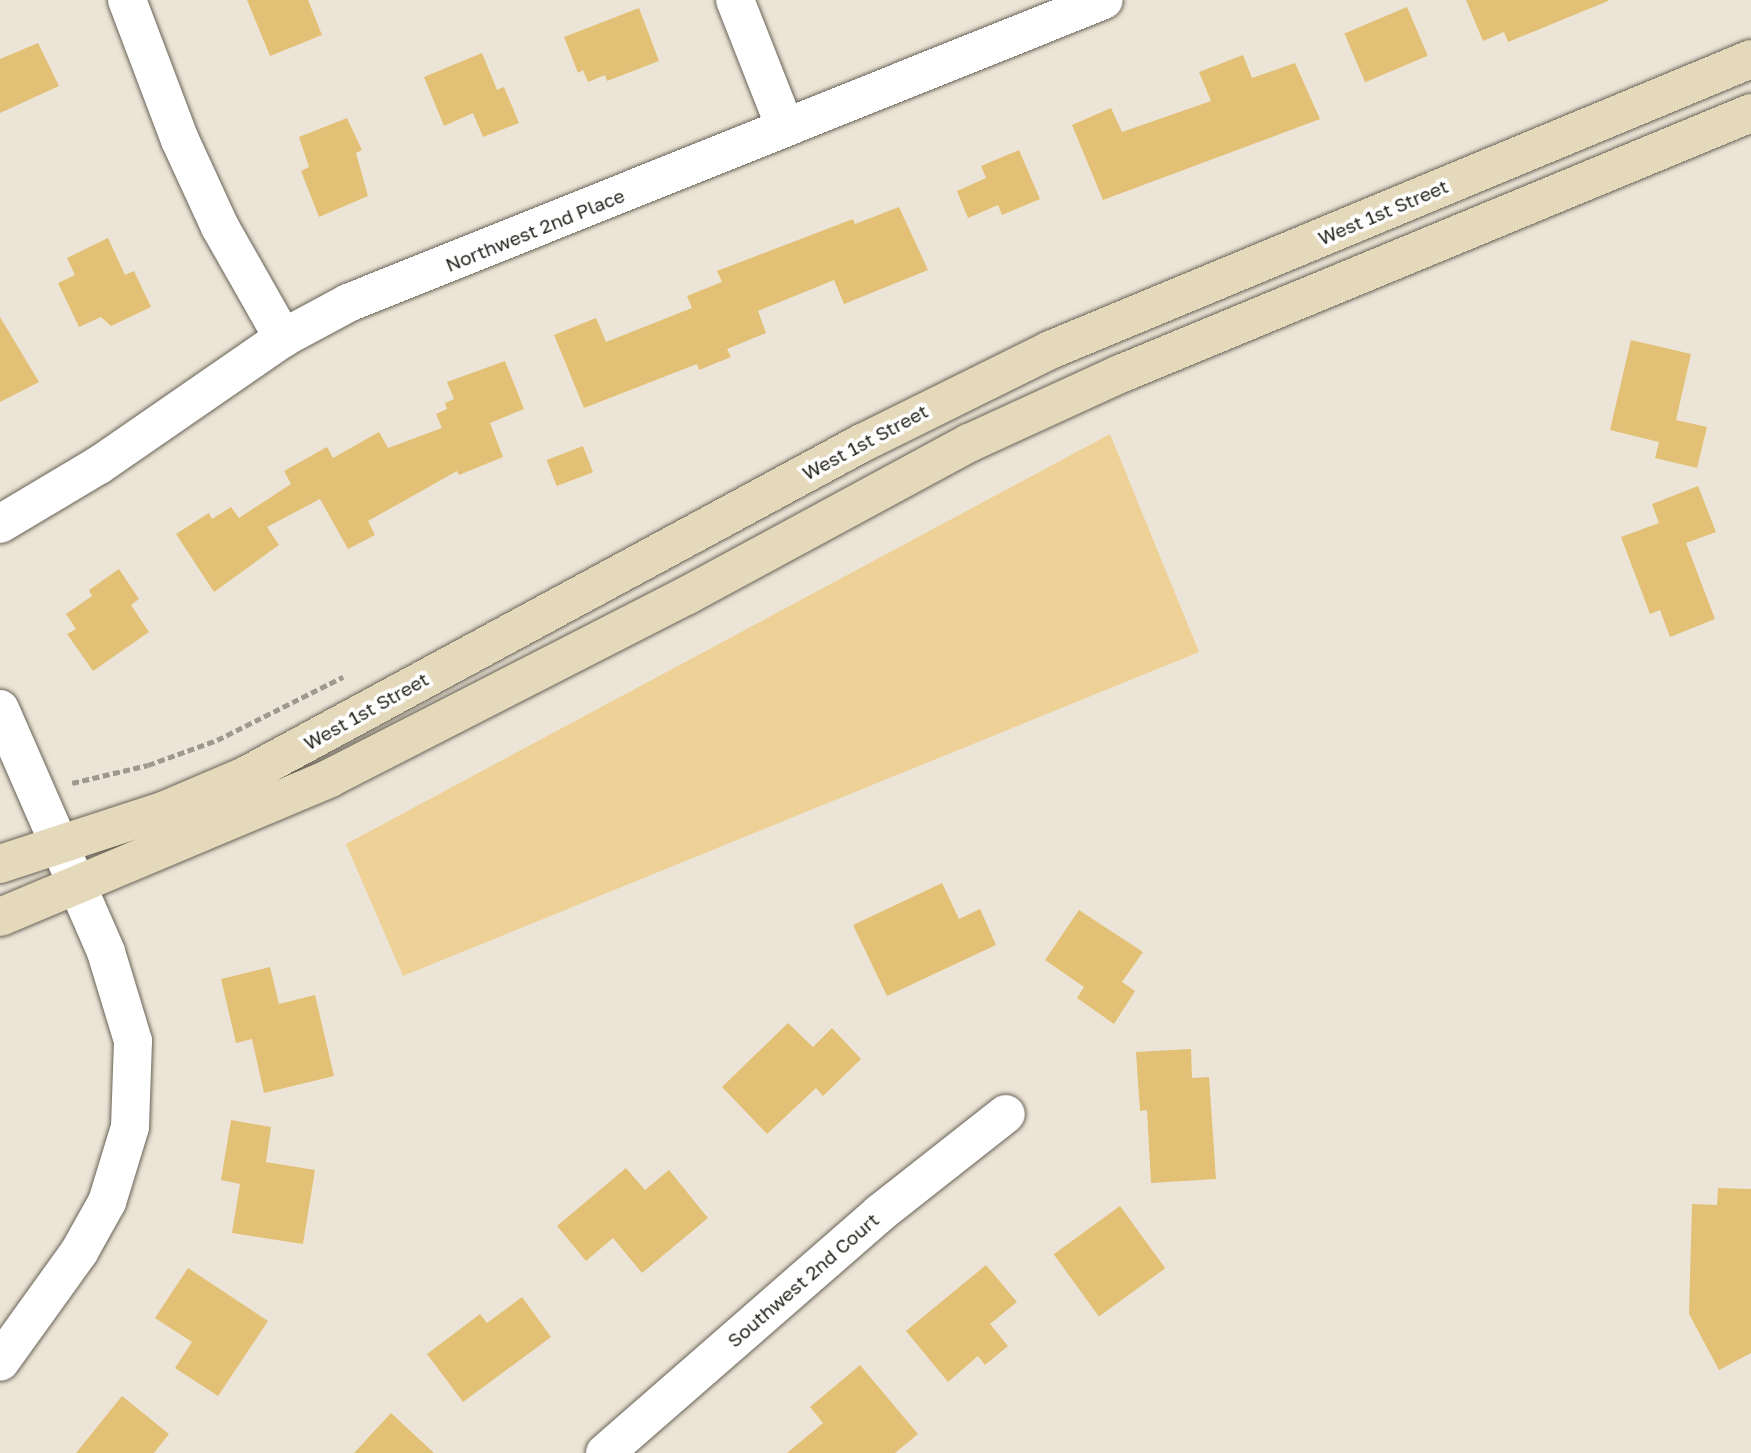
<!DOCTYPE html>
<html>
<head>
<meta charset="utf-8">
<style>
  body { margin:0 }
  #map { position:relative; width:1751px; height:1453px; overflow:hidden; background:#ece5d7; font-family:"Golos Text",sans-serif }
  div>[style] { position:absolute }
  .green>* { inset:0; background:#edd197 }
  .building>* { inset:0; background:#e2c076; transform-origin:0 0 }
  .path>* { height:4.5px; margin-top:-2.25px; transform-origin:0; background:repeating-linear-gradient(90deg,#9e998e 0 7px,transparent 0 10.5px) }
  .roads { filter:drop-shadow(0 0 2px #686256) drop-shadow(0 0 2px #686256) }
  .street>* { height:38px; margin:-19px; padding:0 19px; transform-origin:19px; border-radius:19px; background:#fff }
  .secondary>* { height:38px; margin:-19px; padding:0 19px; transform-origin:19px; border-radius:19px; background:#e5d9bb }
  span { translate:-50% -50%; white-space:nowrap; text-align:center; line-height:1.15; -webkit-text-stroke:7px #fff; paint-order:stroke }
  .street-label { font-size:19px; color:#27251f }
</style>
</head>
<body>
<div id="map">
  <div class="green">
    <div style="clip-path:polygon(1110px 434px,1199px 652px,403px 976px,346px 844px)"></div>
  </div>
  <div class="building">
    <div style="clip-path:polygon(247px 0,308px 0,322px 35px,270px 56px)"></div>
    <div style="clip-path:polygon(1466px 0,1608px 0,1608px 1px,1508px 42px,1504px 32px,1483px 41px)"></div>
    <div style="left:1407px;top:7px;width:53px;height:68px;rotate:67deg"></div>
    <div style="clip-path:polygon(639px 8px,659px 61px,607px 81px,605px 75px,588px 82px,583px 70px,578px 73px,564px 37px)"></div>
    <div style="clip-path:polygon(38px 43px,59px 86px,0 113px,0 59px)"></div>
    <div style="clip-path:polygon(482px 53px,497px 90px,504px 87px,519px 123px,483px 137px,473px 113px,444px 126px,424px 77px)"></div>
    <div style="clip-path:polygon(1243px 55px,1252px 78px,1295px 63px,1320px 119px,1103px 200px,1072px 125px,1111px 108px,1122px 132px,1211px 101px,1199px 72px)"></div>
    <div style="clip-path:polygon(347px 118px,362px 150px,356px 153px,368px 196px,319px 217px,301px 171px,309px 167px,299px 137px)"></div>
    <div style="clip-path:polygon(1019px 150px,1040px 199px,1002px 215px,998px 205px,968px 218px,957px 191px,986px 178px,981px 166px)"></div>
    <div style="clip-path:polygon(899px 207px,928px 270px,844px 304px,834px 280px,758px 311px,766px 333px,727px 349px,731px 357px,699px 370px,697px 364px,584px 408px,554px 335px,596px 318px,606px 342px,692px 308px,687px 296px,722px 282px,717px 271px,853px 219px,855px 224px)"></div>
    <div style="clip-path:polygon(108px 238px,125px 275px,134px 271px,151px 307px,111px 326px,101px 317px,79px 327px,58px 283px,75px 275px,67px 258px)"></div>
    <div style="clip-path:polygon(0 317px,39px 382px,0 402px)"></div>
    <div style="clip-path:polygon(1631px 340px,1691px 354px,1676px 420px,1707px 427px,1697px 468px,1655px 458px,1659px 442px,1610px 430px)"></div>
    <div style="clip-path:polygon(505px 361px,524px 409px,490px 423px,503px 457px,459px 475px,457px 471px,368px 521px,375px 535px,348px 549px,320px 499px,267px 527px,279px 545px,214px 592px,176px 534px,209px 513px,212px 519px,231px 507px,239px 518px,291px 484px,284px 471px,327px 447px,333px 458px,379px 432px,388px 448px,442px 428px,436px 414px,447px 409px,445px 403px,454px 399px,447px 382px)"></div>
    <div style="left:583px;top:446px;width:28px;height:39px;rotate:69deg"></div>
    <div style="clip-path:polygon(1698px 486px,1716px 532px,1686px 543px,1715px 619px,1670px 637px,1660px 610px,1650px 614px,1621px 537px,1659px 523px,1652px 504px)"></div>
    <div style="clip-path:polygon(119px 569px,139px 599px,131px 605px,149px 632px,93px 671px,67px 634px,76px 629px,66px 614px,92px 596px,89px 590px)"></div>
    <div style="clip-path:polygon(942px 883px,959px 919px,980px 909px,996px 945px,887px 996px,853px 925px)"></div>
    <div style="clip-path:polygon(1079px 910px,1143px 952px,1122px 982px,1135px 991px,1114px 1024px,1077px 998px,1084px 987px,1045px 960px)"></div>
    <div style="clip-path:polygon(270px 967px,279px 1004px,315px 995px,334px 1076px,264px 1093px,252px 1039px,236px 1043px,221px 979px)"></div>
    <div style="clip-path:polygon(788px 1023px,813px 1047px,832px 1028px,861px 1059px,823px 1096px,816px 1088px,767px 1134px,722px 1087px)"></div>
    <div style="clip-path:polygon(1191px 1049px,1192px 1078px,1209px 1077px,1216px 1179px,1151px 1183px,1147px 1110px,1140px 1111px,1136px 1052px)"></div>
    <div style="clip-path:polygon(231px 1120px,271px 1127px,266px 1162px,315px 1170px,303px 1244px,232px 1233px,240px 1184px,221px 1180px)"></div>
    <div style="clip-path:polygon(626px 1168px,645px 1190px,669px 1170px,708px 1218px,642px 1273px,613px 1238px,586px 1261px,557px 1226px)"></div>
    <div style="clip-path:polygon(1718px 1188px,1751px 1189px,1751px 1353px,1719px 1370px,1689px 1314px,1692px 1204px,1717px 1205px)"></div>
    <div style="left:1120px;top:1206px;width:77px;height:82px;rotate:54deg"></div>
    <div style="clip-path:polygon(986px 1265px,1017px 1302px,990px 1324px,1008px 1346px,985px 1365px,978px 1356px,948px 1382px,906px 1331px)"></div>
    <div style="clip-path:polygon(188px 1268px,268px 1321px,218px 1396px,175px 1368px,192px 1342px,155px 1318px)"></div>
    <div style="clip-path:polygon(522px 1297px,551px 1337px,463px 1402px,427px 1354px,480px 1314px,487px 1323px)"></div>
    <div style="clip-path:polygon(860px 1365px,918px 1434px,895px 1453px,787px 1453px,823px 1423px,810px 1407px)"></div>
    <div style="clip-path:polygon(122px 1396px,169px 1434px,154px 1453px,76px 1453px)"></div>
    <div style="clip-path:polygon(391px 1413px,434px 1453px,354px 1453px)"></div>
  </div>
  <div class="path">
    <div style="left:72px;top:783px;width:78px;rotate:-13.3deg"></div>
    <div style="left:148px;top:765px;width:73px;rotate:-19.9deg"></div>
    <div style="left:217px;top:740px;width:141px;rotate:-26.6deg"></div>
  </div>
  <div class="roads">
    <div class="street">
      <div style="left:127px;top:0;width:150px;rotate:69.3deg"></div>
      <div style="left:180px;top:140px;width:96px;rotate:65.3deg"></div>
      <div style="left:220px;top:227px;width:128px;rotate:60.4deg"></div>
      <div style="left:735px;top:0;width:136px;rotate:68.5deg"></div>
      <div style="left:0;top:524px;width:115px;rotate:-30.8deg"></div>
      <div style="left:99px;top:465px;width:224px;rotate:-34.6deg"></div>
      <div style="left:283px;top:338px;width:74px;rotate:-28.3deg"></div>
      <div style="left:348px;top:303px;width:814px;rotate:-21.84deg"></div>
      <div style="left:0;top:709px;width:265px;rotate:66.4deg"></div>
      <div style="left:106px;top:952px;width:93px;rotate:73.1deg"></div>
      <div style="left:133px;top:1041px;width:86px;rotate:92deg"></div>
      <div style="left:130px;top:1127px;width:78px;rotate:107deg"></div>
      <div style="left:107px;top:1202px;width:57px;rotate:119.2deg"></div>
      <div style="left:79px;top:1252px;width:135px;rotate:125.7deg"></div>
      <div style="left:605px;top:1453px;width:365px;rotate:-41.1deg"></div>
      <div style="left:880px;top:1213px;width:160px;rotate:-38.2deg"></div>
    </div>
    <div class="secondary">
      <div style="left:0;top:864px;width:174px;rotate:-18.1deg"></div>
      <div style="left:165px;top:810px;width:87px;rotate:-23deg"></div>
      <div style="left:245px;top:776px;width:701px;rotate:-28.36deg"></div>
      <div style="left:862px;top:443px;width:210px;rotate:-26.3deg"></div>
      <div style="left:1050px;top:350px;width:759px;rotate:-22.54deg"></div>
      <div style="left:0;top:917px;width:358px;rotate:-22.8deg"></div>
      <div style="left:330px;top:778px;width:400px;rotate:-27.1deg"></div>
      <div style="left:686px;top:596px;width:322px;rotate:-28.4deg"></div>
      <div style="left:969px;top:443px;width:166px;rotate:-24.6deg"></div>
      <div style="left:1120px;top:374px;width:683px;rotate:-22.47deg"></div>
    </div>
  </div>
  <div class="street-label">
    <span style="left:1383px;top:212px;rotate:-23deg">West 1st Street</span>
    <span style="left:535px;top:230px;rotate:-22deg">Northwest 2nd Place</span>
    <span style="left:865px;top:442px;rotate:-28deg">West 1st Street</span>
    <span style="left:366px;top:711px;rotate:-29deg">West 1st Street</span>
    <span style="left:803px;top:1280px;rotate:-41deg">Southwest 2nd Court</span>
  </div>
</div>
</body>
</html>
